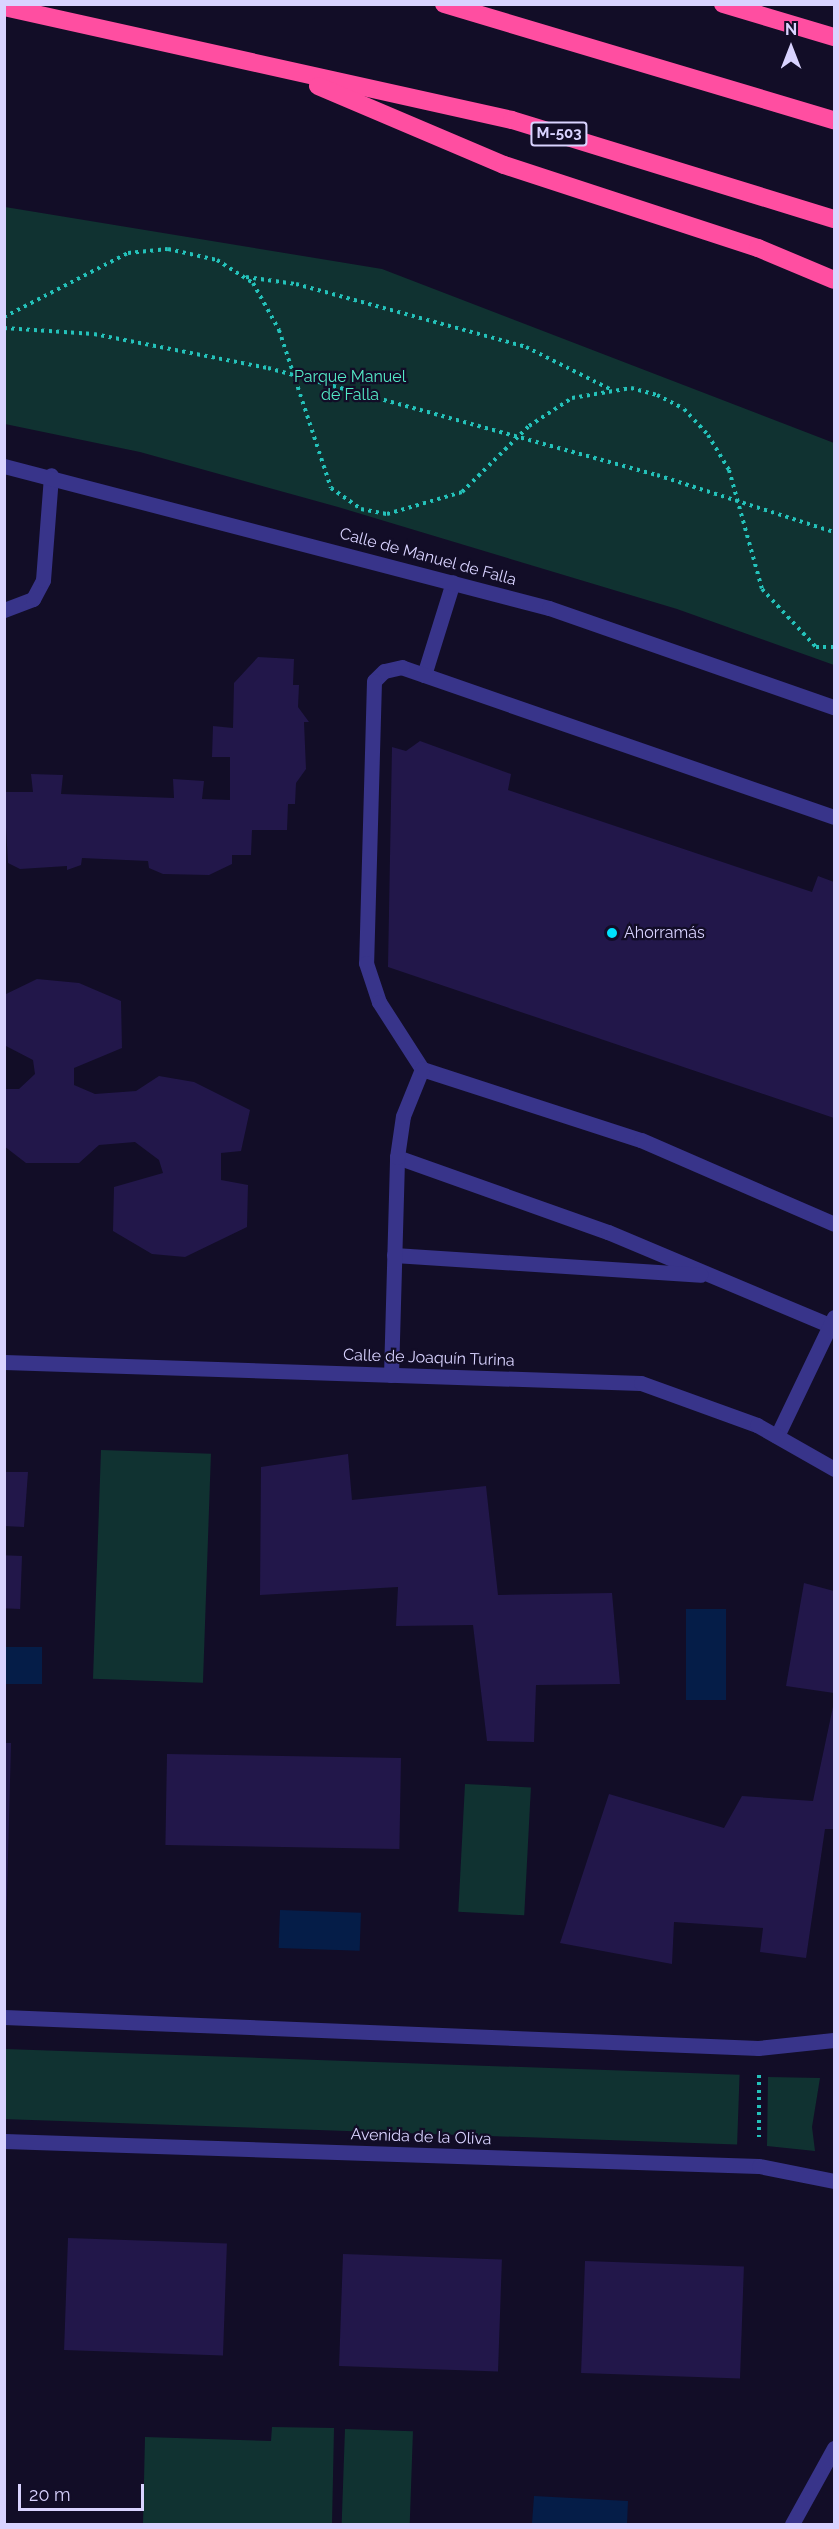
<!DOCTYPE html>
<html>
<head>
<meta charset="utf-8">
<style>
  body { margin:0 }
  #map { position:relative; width:839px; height:2529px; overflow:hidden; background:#120d27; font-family:Raleway,sans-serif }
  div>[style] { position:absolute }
  .green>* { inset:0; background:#103231; transform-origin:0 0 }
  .water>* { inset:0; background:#051d48; transform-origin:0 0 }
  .building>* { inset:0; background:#22174a; transform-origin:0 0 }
  .path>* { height:4px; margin-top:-2px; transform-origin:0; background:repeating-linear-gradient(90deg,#24c2ba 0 3px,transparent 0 7.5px) }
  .lane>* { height:15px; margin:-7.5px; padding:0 7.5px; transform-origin:7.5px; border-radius:7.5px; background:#38348a }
  .street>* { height:15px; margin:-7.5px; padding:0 7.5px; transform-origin:7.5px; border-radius:7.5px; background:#38348a }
  .highway>* { height:18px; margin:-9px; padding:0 9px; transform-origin:9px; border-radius:9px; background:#ff4ea1 }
  .dots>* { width:16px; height:16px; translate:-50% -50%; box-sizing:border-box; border:3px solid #120d27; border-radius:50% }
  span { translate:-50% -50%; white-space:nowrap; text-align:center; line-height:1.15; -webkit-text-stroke:4.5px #120d27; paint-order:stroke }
  .shield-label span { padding:2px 4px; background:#120d27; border:2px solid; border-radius:4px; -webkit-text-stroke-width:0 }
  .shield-label { font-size:15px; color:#d9d3ff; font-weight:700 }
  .park-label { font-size:16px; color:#54eac6 }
  .street-label { font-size:16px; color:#d9d3ff }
  .poi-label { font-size:16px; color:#d9d3ff }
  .left { translate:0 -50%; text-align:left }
  .frame { position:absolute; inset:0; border:6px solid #d9d3ff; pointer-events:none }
  .north { position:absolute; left:761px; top:18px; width:60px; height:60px; -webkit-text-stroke:4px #120d27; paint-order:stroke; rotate:0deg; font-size:16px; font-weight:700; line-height:24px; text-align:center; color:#d9d3ff }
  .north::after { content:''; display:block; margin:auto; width:21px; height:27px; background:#d9d3ff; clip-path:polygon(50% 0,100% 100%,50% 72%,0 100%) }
  .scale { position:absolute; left:18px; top:2484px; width:126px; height:27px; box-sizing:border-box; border:3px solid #d9d3ff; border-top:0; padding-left:8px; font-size:18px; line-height:21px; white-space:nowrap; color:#d9d3ff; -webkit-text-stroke:4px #120d27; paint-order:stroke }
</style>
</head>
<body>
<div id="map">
  <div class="green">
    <div style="clip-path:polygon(5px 207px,382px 269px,834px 443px,834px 665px,677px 609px,338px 507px,140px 452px,5px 424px)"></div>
    <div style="left:101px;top:1450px;width:110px;height:229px;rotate:2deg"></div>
    <div style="left:465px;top:1784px;width:66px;height:128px;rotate:3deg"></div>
    <div style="left:5px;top:2049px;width:735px;height:70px;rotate:2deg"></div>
    <div style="clip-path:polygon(768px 2077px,820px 2078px,812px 2127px,815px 2151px,767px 2146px)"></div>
    <div style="clip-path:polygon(272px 2427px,334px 2428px,332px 2524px,143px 2524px,145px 2437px,271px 2441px)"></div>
    <div style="left:345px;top:2429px;width:68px;height:95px;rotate:2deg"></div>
  </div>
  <div class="water">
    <div style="left:686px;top:1609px;width:40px;height:91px"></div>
    <div style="left:5px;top:1647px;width:37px;height:37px"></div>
    <div style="left:280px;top:1910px;width:81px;height:38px;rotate:2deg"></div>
    <div style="clip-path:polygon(534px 2496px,628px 2501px,627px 2524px,532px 2524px)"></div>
  </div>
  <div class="building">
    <div style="clip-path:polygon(258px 657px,294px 659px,293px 685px,299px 685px,298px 707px,309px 722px,304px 722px,306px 769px,296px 783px,295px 804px,288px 804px,287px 830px,252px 830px,251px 855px,232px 855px,232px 864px,209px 875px,163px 874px,149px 868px,148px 861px,82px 858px,81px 865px,67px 870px,67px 866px,20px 869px,8px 863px,4px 792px,33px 792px,31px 774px,63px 775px,61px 794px,174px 798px,173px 779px,204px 781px,202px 799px,230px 800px,230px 757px,212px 757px,213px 726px,233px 728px,234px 683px)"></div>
    <div style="clip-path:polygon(420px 741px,511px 774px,508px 790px,812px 892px,818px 876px,834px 882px,834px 1118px,388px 967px,392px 747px,406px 751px)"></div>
    <div style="clip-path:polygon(37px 979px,79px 983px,121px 1001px,122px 1048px,74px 1068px,74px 1085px,95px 1094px,136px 1091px,159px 1076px,194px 1082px,250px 1110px,241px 1151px,221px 1153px,221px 1180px,248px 1185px,247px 1227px,185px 1257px,152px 1254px,113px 1231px,114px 1187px,163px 1173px,159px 1160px,135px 1142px,99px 1145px,79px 1163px,26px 1163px,4px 1146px,4px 1089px,19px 1089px,35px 1074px,33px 1060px,4px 1045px,4px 995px)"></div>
    <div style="clip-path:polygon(348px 1454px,352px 1500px,486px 1486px,498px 1595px,612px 1593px,620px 1684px,536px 1685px,534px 1742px,487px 1741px,473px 1625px,396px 1626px,398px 1587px,260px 1595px,261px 1467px)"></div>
    <div style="clip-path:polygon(4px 1472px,28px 1472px,24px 1527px,4px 1526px)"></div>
    <div style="left:22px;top:1556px;width:53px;height:18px;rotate:92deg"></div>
    <div style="clip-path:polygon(804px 1583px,834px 1591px,834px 1693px,786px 1686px)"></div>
    <div style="clip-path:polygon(834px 1702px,834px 1829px,825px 1829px,806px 1958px,760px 1952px,763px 1928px,674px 1922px,672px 1964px,560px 1943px,609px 1794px,724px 1828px,742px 1796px,813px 1801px)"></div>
    <div style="clip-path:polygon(4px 1743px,11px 1743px,6px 1934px,4px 1934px)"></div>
    <div style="left:167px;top:1754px;width:234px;height:91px;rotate:1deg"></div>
    <div style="left:68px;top:2238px;width:159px;height:112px;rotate:2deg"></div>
    <div style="left:343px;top:2254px;width:159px;height:112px;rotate:2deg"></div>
    <div style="left:585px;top:2261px;width:159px;height:112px;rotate:2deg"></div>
  </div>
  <div class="path">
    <div style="left:246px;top:277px;width:50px;rotate:8deg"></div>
    <div style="left:296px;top:284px;width:238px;rotate:15.3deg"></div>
    <div style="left:526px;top:347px;width:96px;rotate:26.6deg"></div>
    <div style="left:4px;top:317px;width:140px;rotate:-27.3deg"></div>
    <div style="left:128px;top:253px;width:40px;rotate:-5.7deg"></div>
    <div style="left:168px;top:249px;width:50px;rotate:12.7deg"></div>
    <div style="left:217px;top:260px;width:43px;rotate:32.6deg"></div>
    <div style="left:253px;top:283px;width:54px;rotate:61deg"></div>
    <div style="left:279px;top:330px;width:166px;rotate:71.8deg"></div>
    <div style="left:331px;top:488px;width:37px;rotate:35deg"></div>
    <div style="left:361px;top:509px;width:26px;rotate:11deg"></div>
    <div style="left:387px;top:514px;width:78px;rotate:-16.3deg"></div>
    <div style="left:462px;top:492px;width:94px;rotate:-44.6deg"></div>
    <div style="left:529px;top:426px;width:51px;rotate:-33.1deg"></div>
    <div style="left:572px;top:398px;width:60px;rotate:-9.6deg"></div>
    <div style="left:631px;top:388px;width:27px;rotate:15deg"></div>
    <div style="left:657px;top:395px;width:30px;rotate:27deg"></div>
    <div style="left:684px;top:409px;width:35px;rotate:47deg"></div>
    <div style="left:708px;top:435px;width:41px;rotate:59deg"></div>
    <div style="left:729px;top:470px;width:123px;rotate:74.5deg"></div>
    <div style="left:762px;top:589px;width:79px;rotate:47deg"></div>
    <div style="left:816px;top:647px;width:18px"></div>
    <div style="left:4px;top:328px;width:90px;rotate:3.8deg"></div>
    <div style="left:94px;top:334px;width:177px;rotate:11.1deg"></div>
    <div style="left:268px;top:368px;width:403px;rotate:15.4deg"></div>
    <div style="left:657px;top:475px;width:186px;rotate:17.9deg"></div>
    <div style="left:759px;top:2075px;width:62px;rotate:90deg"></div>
  </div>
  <div class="lane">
    <div style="left:4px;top:610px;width:31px;rotate:-21deg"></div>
    <div style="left:33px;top:599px;width:21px;rotate:-62deg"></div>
    <div style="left:43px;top:580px;width:105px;rotate:-85.6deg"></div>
    <div style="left:424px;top:675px;width:97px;rotate:-72.7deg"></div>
    <div style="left:834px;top:817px;width:457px;rotate:-160.9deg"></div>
    <div style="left:402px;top:667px;width:18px;rotate:167deg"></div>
    <div style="left:384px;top:671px;width:14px;rotate:135deg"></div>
    <div style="left:374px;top:681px;width:282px;rotate:91.6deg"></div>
    <div style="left:366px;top:963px;width:41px;rotate:71.6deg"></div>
    <div style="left:379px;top:1002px;width:80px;rotate:57.3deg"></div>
    <div style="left:422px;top:1069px;width:230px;rotate:18deg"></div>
    <div style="left:641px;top:1140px;width:210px;rotate:23.5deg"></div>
    <div style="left:397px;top:1157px;width:224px;rotate:19.6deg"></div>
    <div style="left:608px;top:1232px;width:240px;rotate:22.8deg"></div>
    <div style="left:394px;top:1255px;width:307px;rotate:3.7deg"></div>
    <div style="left:391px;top:1375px;width:218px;rotate:-88.4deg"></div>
    <div style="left:397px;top:1157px;width:41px;rotate:-81.7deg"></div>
    <div style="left:403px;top:1116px;width:51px;rotate:-68deg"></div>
    <div style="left:777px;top:1436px;width:132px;rotate:-64.4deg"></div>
  </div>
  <div class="street">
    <div style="left:4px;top:466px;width:563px;rotate:14.6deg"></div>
    <div style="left:549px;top:608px;width:302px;rotate:19.2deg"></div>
    <div style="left:4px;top:1362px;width:637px;rotate:1.89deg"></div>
    <div style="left:641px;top:1383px;width:123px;rotate:19.9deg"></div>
    <div style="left:757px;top:1425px;width:89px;rotate:29.7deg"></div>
    <div style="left:4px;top:2017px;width:755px;rotate:2.35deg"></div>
    <div style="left:758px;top:2048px;width:76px;rotate:-6deg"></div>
    <div style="left:4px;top:2141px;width:755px;rotate:1.9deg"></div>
    <div style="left:759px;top:2166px;width:76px;rotate:11.3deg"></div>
    <div style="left:792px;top:2524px;width:87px;rotate:-61.1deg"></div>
  </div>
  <div class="highway">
    <div style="left:444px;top:4px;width:407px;rotate:16.6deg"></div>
    <div style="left:723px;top:4px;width:116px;rotate:16.6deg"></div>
    <div style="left:4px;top:7px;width:520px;rotate:12.54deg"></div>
    <div style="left:512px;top:120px;width:337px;rotate:17.1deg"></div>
    <div style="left:318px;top:86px;width:202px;rotate:23deg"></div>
    <div style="left:504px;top:165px;width:267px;rotate:18.1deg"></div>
    <div style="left:758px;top:248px;width:82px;rotate:22.8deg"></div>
  </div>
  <div class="dots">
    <div style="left:612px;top:933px;background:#00e2fe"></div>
  </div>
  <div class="shield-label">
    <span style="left:559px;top:134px">M-503</span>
  </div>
  <div class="park-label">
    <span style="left:350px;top:386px">Parque Manuel<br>de Falla</span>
  </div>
  <div class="street-label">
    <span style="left:428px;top:557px;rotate:15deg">Calle de Manuel de Falla</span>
    <span style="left:429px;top:1358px;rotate:2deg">Calle de Joaquín Turina</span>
    <span style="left:421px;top:2137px;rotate:2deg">Avenida de la Oliva</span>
  </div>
  <div class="poi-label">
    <span class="left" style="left:624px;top:933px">Ahorramás</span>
  </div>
  <div class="frame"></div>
  <div class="north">N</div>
  <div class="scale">20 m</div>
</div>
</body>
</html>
